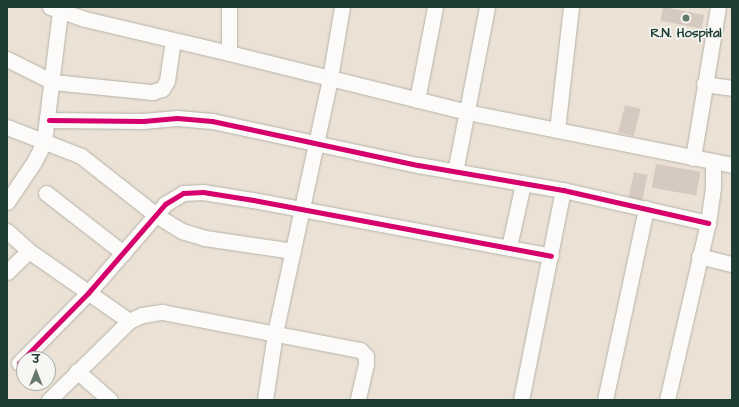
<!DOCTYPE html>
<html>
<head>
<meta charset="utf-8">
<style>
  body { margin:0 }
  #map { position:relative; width:739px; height:407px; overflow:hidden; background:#ebe2d5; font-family:"Architects Daughter","Playpen Sans Deva",sans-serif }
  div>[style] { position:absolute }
  .building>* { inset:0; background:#d6c9bf; transform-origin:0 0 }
  .roads { filter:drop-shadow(0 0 1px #b5b2a9) drop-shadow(0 0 1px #b5b2a9) }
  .minor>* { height:15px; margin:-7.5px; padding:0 7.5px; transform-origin:7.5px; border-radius:7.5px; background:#fcfbf9 }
  .cycleway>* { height:5px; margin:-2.5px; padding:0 2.5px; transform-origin:2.5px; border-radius:2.5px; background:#d6006c }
  .dots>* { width:11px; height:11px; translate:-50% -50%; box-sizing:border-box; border:2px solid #f6f6f2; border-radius:50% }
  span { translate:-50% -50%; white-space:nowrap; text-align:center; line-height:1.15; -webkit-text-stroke:3.5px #f6f6f2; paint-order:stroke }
  .poi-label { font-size:13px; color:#1f3d34; font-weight:700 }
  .frame { position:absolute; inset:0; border:8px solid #1f3d34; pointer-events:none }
  .north { position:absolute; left:16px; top:351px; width:40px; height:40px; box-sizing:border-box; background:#f6f6f2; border:1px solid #a0aca6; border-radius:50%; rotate:0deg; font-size:11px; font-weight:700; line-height:16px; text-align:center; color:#1f3d34 }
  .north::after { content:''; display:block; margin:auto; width:14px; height:18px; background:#66776c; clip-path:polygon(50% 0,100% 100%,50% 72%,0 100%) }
</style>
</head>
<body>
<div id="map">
  <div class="building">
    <div style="left:663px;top:7px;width:42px;height:14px;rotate:11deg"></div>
    <div style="clip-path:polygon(696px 7px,706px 7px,705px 9px)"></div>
    <div style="left:625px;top:105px;width:16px;height:28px;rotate:14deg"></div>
    <div style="left:656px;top:164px;width:45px;height:24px;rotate:10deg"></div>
    <div style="left:634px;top:172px;width:14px;height:29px;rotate:12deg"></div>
  </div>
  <div class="roads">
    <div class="minor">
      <div style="left:50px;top:7px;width:37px;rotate:19deg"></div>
      <div style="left:85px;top:19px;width:148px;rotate:13.3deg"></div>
      <div style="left:229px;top:7px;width:46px;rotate:90deg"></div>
      <div style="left:229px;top:53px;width:245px;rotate:13.9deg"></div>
      <div style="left:467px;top:112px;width:270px;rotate:11.3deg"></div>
      <div style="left:7px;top:59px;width:51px;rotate:26.6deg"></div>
      <div style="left:53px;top:82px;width:100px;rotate:5.8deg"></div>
      <div style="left:152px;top:92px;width:10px;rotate:-17deg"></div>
      <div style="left:162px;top:89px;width:9px;rotate:-58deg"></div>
      <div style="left:167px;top:81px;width:41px;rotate:-81.7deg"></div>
      <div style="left:704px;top:84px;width:28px;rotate:8deg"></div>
      <div style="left:417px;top:100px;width:95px;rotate:-79deg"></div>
      <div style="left:49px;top:120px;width:94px;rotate:0.6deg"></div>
      <div style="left:143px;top:121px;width:34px;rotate:-5deg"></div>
      <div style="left:177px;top:118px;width:35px;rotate:5deg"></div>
      <div style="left:212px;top:121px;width:211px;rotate:12.1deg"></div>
      <div style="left:418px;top:165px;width:147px;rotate:9.8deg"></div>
      <div style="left:563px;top:190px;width:149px;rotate:12.8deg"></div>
      <div style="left:7px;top:127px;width:79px;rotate:21.4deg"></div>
      <div style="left:81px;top:156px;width:95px;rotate:38.2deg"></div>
      <div style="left:156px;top:215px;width:31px;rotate:32deg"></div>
      <div style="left:182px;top:231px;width:24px;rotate:17deg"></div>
      <div style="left:205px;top:238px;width:89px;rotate:8.4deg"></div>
      <div style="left:557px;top:130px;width:124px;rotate:-83.5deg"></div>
      <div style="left:693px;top:158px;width:153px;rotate:-80.6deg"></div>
      <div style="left:455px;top:172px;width:168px;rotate:-79deg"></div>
      <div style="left:46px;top:193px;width:98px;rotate:37.9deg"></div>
      <div style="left:7px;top:202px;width:48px;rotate:-56deg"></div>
      <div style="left:34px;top:162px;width:22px;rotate:-63deg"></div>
      <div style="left:44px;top:142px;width:131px;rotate:-83deg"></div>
      <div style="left:7px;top:231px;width:30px;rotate:42deg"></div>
      <div style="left:29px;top:251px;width:122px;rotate:35deg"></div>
      <div style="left:509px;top:247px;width:65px;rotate:-77.5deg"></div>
      <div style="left:699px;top:256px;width:34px;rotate:14deg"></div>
      <div style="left:7px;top:272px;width:30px;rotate:-44deg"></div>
      <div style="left:19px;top:363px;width:98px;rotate:-45.4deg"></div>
      <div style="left:88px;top:293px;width:118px;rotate:-49.1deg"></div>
      <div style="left:165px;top:204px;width:21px;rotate:-31deg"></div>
      <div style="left:183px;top:193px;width:20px;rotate:-3deg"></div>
      <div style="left:203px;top:192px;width:51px;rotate:9.1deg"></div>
      <div style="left:253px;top:200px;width:303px;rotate:10.6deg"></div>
      <div style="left:77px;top:371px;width:44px;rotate:41.3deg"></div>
      <div style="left:49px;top:400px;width:112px;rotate:-44.6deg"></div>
      <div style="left:129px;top:321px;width:14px;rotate:-25deg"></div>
      <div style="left:142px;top:315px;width:20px;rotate:-9deg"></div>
      <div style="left:162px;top:312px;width:202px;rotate:10.9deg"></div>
      <div style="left:360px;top:350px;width:8px;rotate:45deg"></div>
      <div style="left:366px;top:356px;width:8px;rotate:90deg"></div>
      <div style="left:366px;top:364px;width:37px;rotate:103deg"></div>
      <div style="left:265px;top:400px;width:68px;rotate:-81.5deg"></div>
      <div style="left:275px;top:333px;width:261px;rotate:-77.8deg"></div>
      <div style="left:330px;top:78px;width:72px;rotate:-80.4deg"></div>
      <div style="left:521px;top:400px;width:214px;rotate:-78.7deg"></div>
      <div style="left:605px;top:400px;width:196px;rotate:-77.9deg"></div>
      <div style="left:667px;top:400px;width:182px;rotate:-77deg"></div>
      <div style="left:708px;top:223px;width:35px;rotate:-82deg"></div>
      <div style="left:713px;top:188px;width:26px;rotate:-90deg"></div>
    </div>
  </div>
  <div class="cycleway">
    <div style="left:49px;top:120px;width:94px;rotate:0.6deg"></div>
    <div style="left:143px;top:121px;width:34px;rotate:-5deg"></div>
    <div style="left:177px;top:118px;width:35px;rotate:5deg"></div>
    <div style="left:212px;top:121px;width:211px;rotate:12.1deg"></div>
    <div style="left:418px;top:165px;width:147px;rotate:9.8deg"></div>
    <div style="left:563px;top:190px;width:149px;rotate:12.8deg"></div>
    <div style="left:19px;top:363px;width:98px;rotate:-45.4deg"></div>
    <div style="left:88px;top:293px;width:118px;rotate:-49.1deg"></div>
    <div style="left:165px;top:204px;width:21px;rotate:-31deg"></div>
    <div style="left:183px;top:193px;width:20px;rotate:-3deg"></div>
    <div style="left:203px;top:192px;width:51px;rotate:9.1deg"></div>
    <div style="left:253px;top:200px;width:303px;rotate:10.6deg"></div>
  </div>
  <div class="dots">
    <div style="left:686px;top:18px;background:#66776c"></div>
  </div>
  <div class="poi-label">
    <span style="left:686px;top:33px">R.N. Hospital</span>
  </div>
  <div class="frame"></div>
  <div class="north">उ</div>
</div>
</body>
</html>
